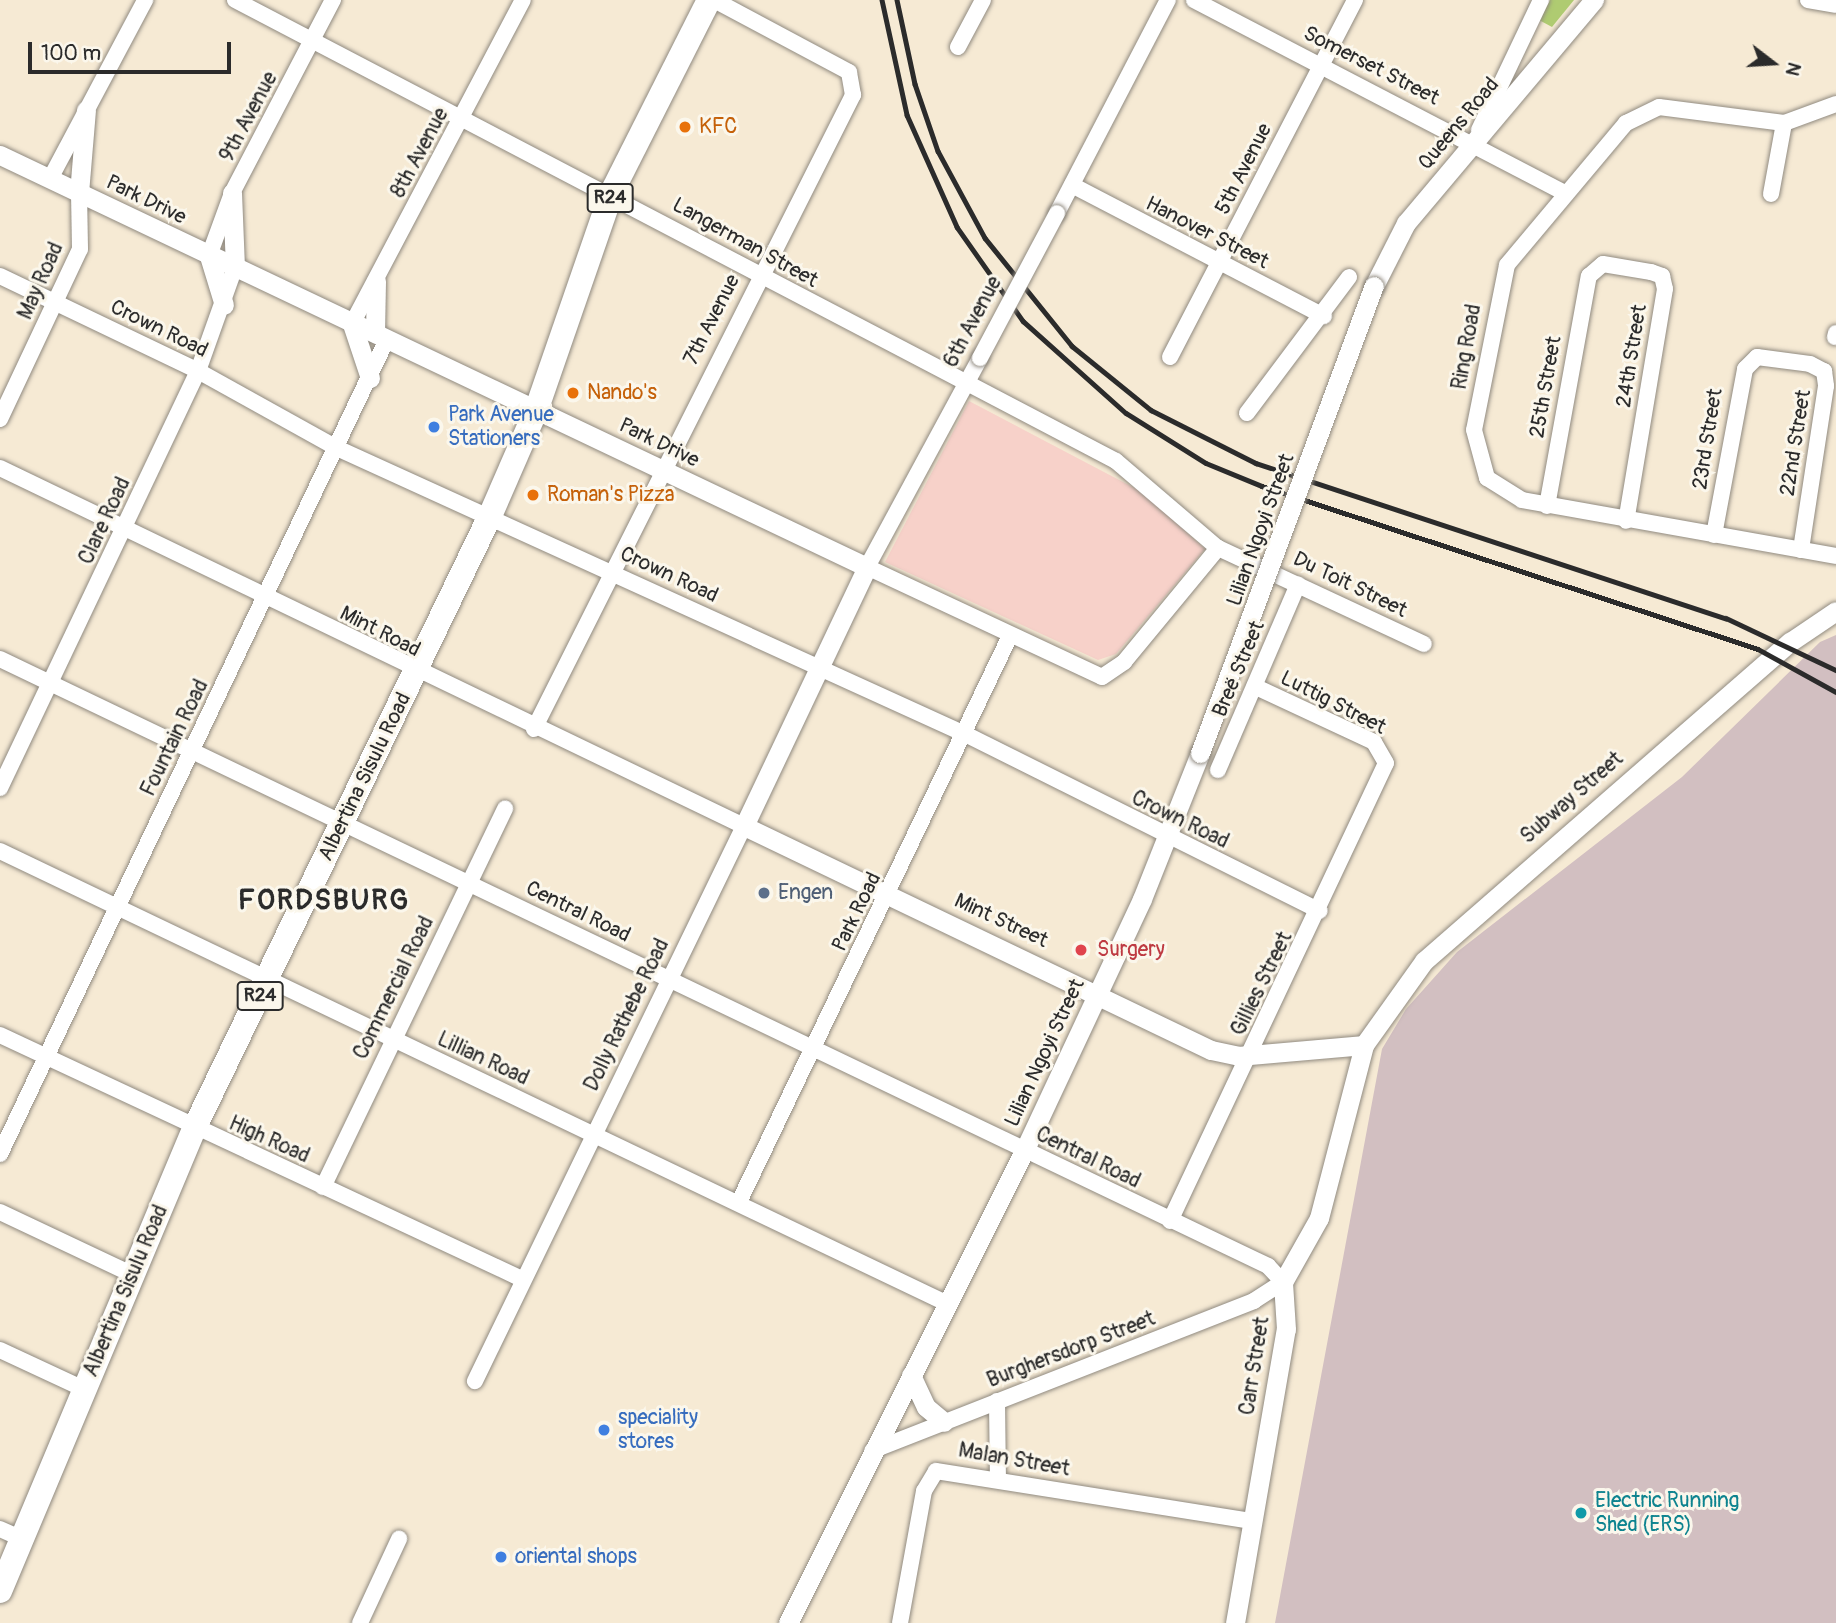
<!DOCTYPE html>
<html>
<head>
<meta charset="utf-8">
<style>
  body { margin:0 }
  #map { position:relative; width:1836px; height:1623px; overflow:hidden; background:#f6ead4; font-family:Pangolin,sans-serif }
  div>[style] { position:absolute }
  .built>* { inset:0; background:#f7d1c9 }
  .industrial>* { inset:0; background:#d2bfc1 }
  .green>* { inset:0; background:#afcb71 }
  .roads { filter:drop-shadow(0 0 2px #908a80) drop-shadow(0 0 2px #908a80) }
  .minor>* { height:16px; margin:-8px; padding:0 8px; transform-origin:8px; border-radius:8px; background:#fff }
  .tertiary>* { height:19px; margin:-9.5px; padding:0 9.5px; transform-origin:9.5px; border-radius:9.5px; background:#fff }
  .primary>* { height:24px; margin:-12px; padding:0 12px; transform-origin:12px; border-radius:12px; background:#fff }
  .rail>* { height:4.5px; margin:-2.25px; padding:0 2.25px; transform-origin:2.25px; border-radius:2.25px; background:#2b2b2b }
  .bridges { filter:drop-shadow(0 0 2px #908a80) drop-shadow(0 0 2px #908a80) }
  .minor-bridge>* { height:16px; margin:-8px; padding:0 8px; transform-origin:8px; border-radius:8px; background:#fff }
  .tertiary-bridge>* { height:19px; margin:-9.5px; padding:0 9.5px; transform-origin:9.5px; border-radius:9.5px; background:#fff }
  .dots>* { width:19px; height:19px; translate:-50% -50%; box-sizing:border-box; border:4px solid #fbf7ec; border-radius:50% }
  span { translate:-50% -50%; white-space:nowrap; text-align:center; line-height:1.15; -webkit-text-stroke:6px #fbf7ec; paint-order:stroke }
  .shield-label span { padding:2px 5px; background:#fbf7ec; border:2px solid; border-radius:5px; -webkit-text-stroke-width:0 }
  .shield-label { font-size:19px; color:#2b2b2b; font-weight:700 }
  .street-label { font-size:21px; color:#2b2b2b }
  .food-label { font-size:21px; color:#c56008 }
  .left { translate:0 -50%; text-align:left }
  .shop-label { font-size:21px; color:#366cbe }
  .service-label { font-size:21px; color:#4e5e75 }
  .health-label { font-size:21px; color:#be3a42 }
  .culture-label { font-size:21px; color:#0d838f }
  .district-label { font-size:28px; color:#2b2b2b; font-weight:700; letter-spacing:2px }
  .north { position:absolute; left:1738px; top:28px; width:70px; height:70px; -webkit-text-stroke:5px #fbf7ec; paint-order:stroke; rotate:107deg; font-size:19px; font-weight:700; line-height:28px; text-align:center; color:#2b2b2b }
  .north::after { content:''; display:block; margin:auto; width:24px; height:32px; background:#2b2b2b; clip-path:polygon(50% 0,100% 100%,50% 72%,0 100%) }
  .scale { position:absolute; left:28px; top:42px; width:203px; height:32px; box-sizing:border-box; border:4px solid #2b2b2b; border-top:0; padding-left:9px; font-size:21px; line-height:24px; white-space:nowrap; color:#2b2b2b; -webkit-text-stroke:5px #fbf7ec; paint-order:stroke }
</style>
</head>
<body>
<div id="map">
  <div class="built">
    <div style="clip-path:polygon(969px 401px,1142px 492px,1205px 549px,1116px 654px,1098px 660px,885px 562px)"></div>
  </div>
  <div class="industrial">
    <div style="clip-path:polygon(1836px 635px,1836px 1623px,1275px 1623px,1382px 1049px,1406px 1009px,1457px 952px,1682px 777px,1820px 642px)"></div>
  </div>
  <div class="green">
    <div style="clip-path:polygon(1550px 0,1574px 0,1552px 27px,1539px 20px)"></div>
  </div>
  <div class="roads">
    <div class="minor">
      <div style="left:235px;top:0;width:994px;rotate:27.62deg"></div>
      <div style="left:1116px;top:461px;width:134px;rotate:40.5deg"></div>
      <div style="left:1218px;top:548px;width:227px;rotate:25deg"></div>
      <div style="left:1194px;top:0;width:417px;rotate:27.5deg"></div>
      <div style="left:1808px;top:0;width:28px;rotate:10deg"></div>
      <div style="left:958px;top:47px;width:53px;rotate:-62deg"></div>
      <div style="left:1836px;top:104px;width:55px;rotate:159.9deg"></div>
      <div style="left:1784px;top:123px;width:126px;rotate:-172.7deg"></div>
      <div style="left:1659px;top:107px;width:37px;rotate:154deg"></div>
      <div style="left:1626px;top:123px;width:185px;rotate:130deg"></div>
      <div style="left:1507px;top:265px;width:168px;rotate:101.3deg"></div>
      <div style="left:1474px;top:430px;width:50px;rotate:74.8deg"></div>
      <div style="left:1487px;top:478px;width:41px;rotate:32.2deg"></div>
      <div style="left:1522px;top:500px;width:319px;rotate:10.1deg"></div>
      <div style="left:1479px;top:130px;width:144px;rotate:-64.5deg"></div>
      <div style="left:50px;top:179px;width:203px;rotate:-62deg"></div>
      <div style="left:1072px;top:185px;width:284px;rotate:27.5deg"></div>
      <div style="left:1771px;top:194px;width:72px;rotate:-79.6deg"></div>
      <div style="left:1057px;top:213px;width:240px;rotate:-62.5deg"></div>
      <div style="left:209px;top:256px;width:67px;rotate:-69.9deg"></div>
      <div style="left:232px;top:193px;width:218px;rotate:-62.4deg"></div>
      <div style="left:0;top:276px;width:220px;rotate:25.6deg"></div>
      <div style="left:198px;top:371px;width:161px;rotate:29deg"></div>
      <div style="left:339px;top:449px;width:690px;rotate:24.49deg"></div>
      <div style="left:967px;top:735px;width:394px;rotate:26.5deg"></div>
      <div style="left:352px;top:324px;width:366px;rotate:-62.2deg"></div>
      <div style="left:1835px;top:337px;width:4px;rotate:-76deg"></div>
      <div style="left:1170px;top:357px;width:402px;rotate:-62.6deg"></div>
      <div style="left:980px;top:358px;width:238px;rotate:118.4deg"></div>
      <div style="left:867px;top:567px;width:259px;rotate:25.1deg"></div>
      <div style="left:1102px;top:677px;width:27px;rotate:-34deg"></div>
      <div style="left:1124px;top:662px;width:148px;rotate:-50.5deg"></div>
      <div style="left:1247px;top:413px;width:170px;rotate:-53.1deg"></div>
      <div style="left:0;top:419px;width:188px;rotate:-64.8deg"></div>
      <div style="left:80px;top:249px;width:56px;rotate:-91deg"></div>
      <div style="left:0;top:468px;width:826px;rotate:25.7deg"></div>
      <div style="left:744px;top:826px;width:617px;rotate:115.86deg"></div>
      <div style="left:1547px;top:506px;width:234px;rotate:-79.7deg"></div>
      <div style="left:1589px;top:276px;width:18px;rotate:-41deg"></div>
      <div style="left:1603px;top:264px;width:49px;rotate:9.5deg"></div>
      <div style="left:1651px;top:272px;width:12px;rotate:20deg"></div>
      <div style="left:1662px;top:276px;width:13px;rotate:77deg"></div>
      <div style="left:1665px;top:289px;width:235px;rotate:99.5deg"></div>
      <div style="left:1714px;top:535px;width:169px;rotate:-79.4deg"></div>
      <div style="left:1745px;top:369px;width:17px;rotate:-45deg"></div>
      <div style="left:1757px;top:357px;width:53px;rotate:7.5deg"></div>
      <div style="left:1810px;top:364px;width:16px;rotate:27deg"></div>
      <div style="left:1824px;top:371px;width:15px;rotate:82deg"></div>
      <div style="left:1826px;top:386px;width:166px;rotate:98.7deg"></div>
      <div style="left:0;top:659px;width:1406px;rotate:25.58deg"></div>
      <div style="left:1268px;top:1266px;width:22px;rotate:47deg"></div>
      <div style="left:1283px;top:1282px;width:35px;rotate:147deg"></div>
      <div style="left:1254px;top:1301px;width:410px;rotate:158.6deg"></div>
      <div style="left:534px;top:729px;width:710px;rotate:-63.29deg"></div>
      <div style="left:853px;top:95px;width:23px;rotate:-100deg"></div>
      <div style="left:849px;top:72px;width:153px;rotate:-151.9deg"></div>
      <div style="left:1218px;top:770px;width:202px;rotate:-66.7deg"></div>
      <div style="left:0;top:788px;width:462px;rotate:-64.6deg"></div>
      <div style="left:198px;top:371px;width:110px;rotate:-70.4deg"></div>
      <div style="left:0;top:851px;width:1051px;rotate:25.54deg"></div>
      <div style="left:0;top:1035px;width:576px;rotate:25.05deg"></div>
      <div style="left:0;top:1154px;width:902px;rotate:-64.6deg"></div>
      <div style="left:323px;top:1187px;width:420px;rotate:-64.3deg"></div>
      <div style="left:739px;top:1202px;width:625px;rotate:-64.42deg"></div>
      <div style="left:0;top:1212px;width:147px;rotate:25.3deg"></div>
      <div style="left:1170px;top:1221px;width:506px;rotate:-64.75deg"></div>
      <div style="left:1386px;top:763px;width:24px;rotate:-120deg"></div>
      <div style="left:1374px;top:742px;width:132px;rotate:-155deg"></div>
      <div style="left:0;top:1350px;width:93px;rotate:24.9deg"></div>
      <div style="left:997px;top:1401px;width:78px;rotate:89.3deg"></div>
      <div style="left:0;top:1529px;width:24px;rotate:24deg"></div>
      <div style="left:360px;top:1623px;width:93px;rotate:-65.1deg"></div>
      <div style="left:900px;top:1623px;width:134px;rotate:-79.7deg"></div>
      <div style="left:924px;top:1491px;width:23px;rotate:-59deg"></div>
      <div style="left:936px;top:1471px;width:320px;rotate:9deg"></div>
    </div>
    <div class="tertiary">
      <div style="left:0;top:155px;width:960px;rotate:25.42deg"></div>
      <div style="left:867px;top:567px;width:287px;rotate:115.4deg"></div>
      <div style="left:744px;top:826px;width:518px;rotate:25.63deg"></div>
      <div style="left:1211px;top:1050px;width:29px;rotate:12deg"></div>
      <div style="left:1239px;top:1056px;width:125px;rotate:-5deg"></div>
      <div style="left:79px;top:193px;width:83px;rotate:-85.2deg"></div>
      <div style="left:232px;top:193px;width:74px;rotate:87.7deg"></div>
      <div style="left:209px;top:256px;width:51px;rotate:73deg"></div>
      <div style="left:1374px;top:286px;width:71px;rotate:-63.1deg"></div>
      <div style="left:1406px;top:223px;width:292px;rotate:-49.9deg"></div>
      <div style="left:352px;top:324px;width:57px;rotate:71.6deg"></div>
      <div style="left:375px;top:333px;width:52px;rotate:-88.9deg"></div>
      <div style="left:911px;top:1375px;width:35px;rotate:65deg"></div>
      <div style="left:926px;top:1407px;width:23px;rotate:40deg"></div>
      <div style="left:788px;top:1623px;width:528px;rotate:-63.43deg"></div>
      <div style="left:1024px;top:1151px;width:278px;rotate:-64.9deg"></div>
      <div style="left:1142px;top:899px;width:157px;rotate:-68.3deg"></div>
      <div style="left:1235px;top:1623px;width:298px;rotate:-80.2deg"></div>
      <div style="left:1286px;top:1329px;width:47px;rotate:-93.7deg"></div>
      <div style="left:1283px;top:1282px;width:73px;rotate:-60.6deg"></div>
      <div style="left:1319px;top:1218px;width:179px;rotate:-75.4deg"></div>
      <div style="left:1364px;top:1045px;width:103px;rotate:-54.5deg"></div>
      <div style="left:1424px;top:961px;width:486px;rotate:-41.1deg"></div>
      <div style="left:1790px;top:642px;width:55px;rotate:-34deg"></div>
    </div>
    <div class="primary">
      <div style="left:0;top:1591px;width:501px;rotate:-67.22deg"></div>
      <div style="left:194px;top:1129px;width:681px;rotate:-64.23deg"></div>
      <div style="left:490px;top:516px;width:118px;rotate:-66.5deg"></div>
      <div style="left:537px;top:408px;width:226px;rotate:-70.9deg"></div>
      <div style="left:611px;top:194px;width:217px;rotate:-63.2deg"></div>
    </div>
  </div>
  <div class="rail">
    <div style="left:882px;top:0;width:118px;rotate:77.7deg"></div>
    <div style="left:907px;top:115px;width:123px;rotate:65.9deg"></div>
    <div style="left:957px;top:227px;width:115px;rotate:54.9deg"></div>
    <div style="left:1023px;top:321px;width:138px;rotate:41.8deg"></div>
    <div style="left:1126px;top:413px;width:94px;rotate:32deg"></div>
    <div style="left:1206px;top:463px;width:61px;rotate:22.3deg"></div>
    <div style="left:1262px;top:486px;width:522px;rotate:18.19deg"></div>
    <div style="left:1758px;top:649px;width:89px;rotate:28.9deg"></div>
    <div style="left:897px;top:0;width:86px;rotate:77.9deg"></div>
    <div style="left:915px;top:84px;width:71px;rotate:71.1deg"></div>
    <div style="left:938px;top:151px;width:99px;rotate:61.6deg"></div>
    <div style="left:985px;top:238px;width:139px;rotate:51.1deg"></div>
    <div style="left:1072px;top:346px;width:102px;rotate:39deg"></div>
    <div style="left:1151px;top:410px;width:118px;rotate:26.8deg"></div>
    <div style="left:1256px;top:463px;width:495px;rotate:18.3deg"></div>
    <div style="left:1726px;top:618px;width:122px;rotate:25.3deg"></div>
  </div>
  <div class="bridges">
    <div class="minor-bridge">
      <div style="left:980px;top:358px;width:164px;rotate:-62deg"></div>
    </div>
    <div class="tertiary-bridge">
      <div style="left:1200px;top:753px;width:498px;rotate:-69.6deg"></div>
    </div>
  </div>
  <div class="dots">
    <div style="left:685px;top:127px;background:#e8710a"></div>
    <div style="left:573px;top:393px;background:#e8710a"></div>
    <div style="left:434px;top:427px;background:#3f7fe0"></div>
    <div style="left:533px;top:495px;background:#e8710a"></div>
    <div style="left:764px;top:893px;background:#5c6f8a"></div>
    <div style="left:1081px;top:950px;background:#e0444e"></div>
    <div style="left:604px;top:1430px;background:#3f7fe0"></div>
    <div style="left:1581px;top:1513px;background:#0f9aa8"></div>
    <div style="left:501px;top:1557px;background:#3f7fe0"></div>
  </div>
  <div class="shield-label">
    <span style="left:610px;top:198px">R24</span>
    <span style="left:260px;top:996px">R24</span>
  </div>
  <div class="street-label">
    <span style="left:1371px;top:66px;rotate:27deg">Somerset Street</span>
    <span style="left:249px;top:117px;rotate:-62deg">9th Avenue</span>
    <span style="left:1459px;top:124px;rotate:-50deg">Queens Road</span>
    <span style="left:420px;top:153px;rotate:-62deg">8th Avenue</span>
    <span style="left:1244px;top:169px;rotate:-63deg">5th Avenue</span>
    <span style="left:146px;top:200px;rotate:26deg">Park Drive</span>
    <span style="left:1207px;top:233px;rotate:27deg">Hanover Street</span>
    <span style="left:745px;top:243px;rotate:29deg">Langerman Street</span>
    <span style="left:41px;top:281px;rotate:-66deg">May Road</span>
    <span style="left:712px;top:320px;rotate:-63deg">7th Avenue</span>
    <span style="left:973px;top:322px;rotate:-62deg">6th Avenue</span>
    <span style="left:159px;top:329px;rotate:26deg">Crown Road</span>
    <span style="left:1467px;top:347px;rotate:-80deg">Ring Road</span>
    <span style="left:1632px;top:356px;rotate:-81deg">24th Street</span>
    <span style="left:1546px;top:387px;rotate:-80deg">25th Street</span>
    <span style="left:1708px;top:439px;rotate:-81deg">23rd Street</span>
    <span style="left:659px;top:443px;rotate:26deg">Park Drive</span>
    <span style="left:1796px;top:443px;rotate:-81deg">22nd Street</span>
    <span style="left:105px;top:521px;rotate:-65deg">Clare Road</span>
    <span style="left:1261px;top:530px;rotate:-70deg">Lilian Ngoyi Street</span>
    <span style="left:669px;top:575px;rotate:25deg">Crown Road</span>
    <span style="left:1350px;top:585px;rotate:26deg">Du Toit Street</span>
    <span style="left:380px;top:632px;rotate:27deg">Mint Road</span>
    <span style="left:1239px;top:669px;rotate:-67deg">Breë Street</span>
    <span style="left:1333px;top:703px;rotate:27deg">Luttig Street</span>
    <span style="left:175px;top:738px;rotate:-64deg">Fountain Road</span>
    <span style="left:365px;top:777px;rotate:-64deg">Albertina Sisulu Road</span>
    <span style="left:1572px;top:798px;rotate:-41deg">Subway Street</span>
    <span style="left:1180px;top:820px;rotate:26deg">Crown Road</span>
    <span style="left:578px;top:912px;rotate:26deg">Central Road</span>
    <span style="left:857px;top:912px;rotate:-64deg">Park Road</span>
    <span style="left:1001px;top:921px;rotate:25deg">Mint Street</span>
    <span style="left:1262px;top:984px;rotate:-64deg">Gillies Street</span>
    <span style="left:394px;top:988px;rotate:-64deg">Commercial Road</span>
    <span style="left:627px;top:1015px;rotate:-64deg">Dolly Rathebe Road</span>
    <span style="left:1045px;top:1053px;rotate:-65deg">Lilian Ngoyi Street</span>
    <span style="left:483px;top:1059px;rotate:25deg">Lillian Road</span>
    <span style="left:269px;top:1140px;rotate:24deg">High Road</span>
    <span style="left:1088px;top:1158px;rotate:26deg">Central Road</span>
    <span style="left:126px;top:1291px;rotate:-67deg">Albertina Sisulu Road</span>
    <span style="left:1071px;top:1350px;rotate:-21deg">Burghersdorp Street</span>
    <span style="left:1255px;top:1366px;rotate:-81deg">Carr Street</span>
    <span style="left:1014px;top:1460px;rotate:10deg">Malan Street</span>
  </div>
  <div class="food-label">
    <span class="left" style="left:699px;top:127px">KFC</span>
    <span class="left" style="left:587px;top:393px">Nando's</span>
    <span class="left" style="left:547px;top:495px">Roman's Pizza</span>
  </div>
  <div class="shop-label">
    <span class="left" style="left:448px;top:427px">Park Avenue<br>Stationers</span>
    <span class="left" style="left:618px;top:1430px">speciality<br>stores</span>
    <span class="left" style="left:515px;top:1557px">oriental shops</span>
  </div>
  <div class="service-label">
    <span class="left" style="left:778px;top:893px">Engen</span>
  </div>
  <div class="health-label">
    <span class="left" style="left:1097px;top:950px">Surgery</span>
  </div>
  <div class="culture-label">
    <span class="left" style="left:1595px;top:1513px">Electric Running<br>Shed (ERS)</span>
  </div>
  <div class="district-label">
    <span style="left:324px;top:901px">FORDSBURG</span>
  </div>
  <div class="north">N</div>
  <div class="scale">100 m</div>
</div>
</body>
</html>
